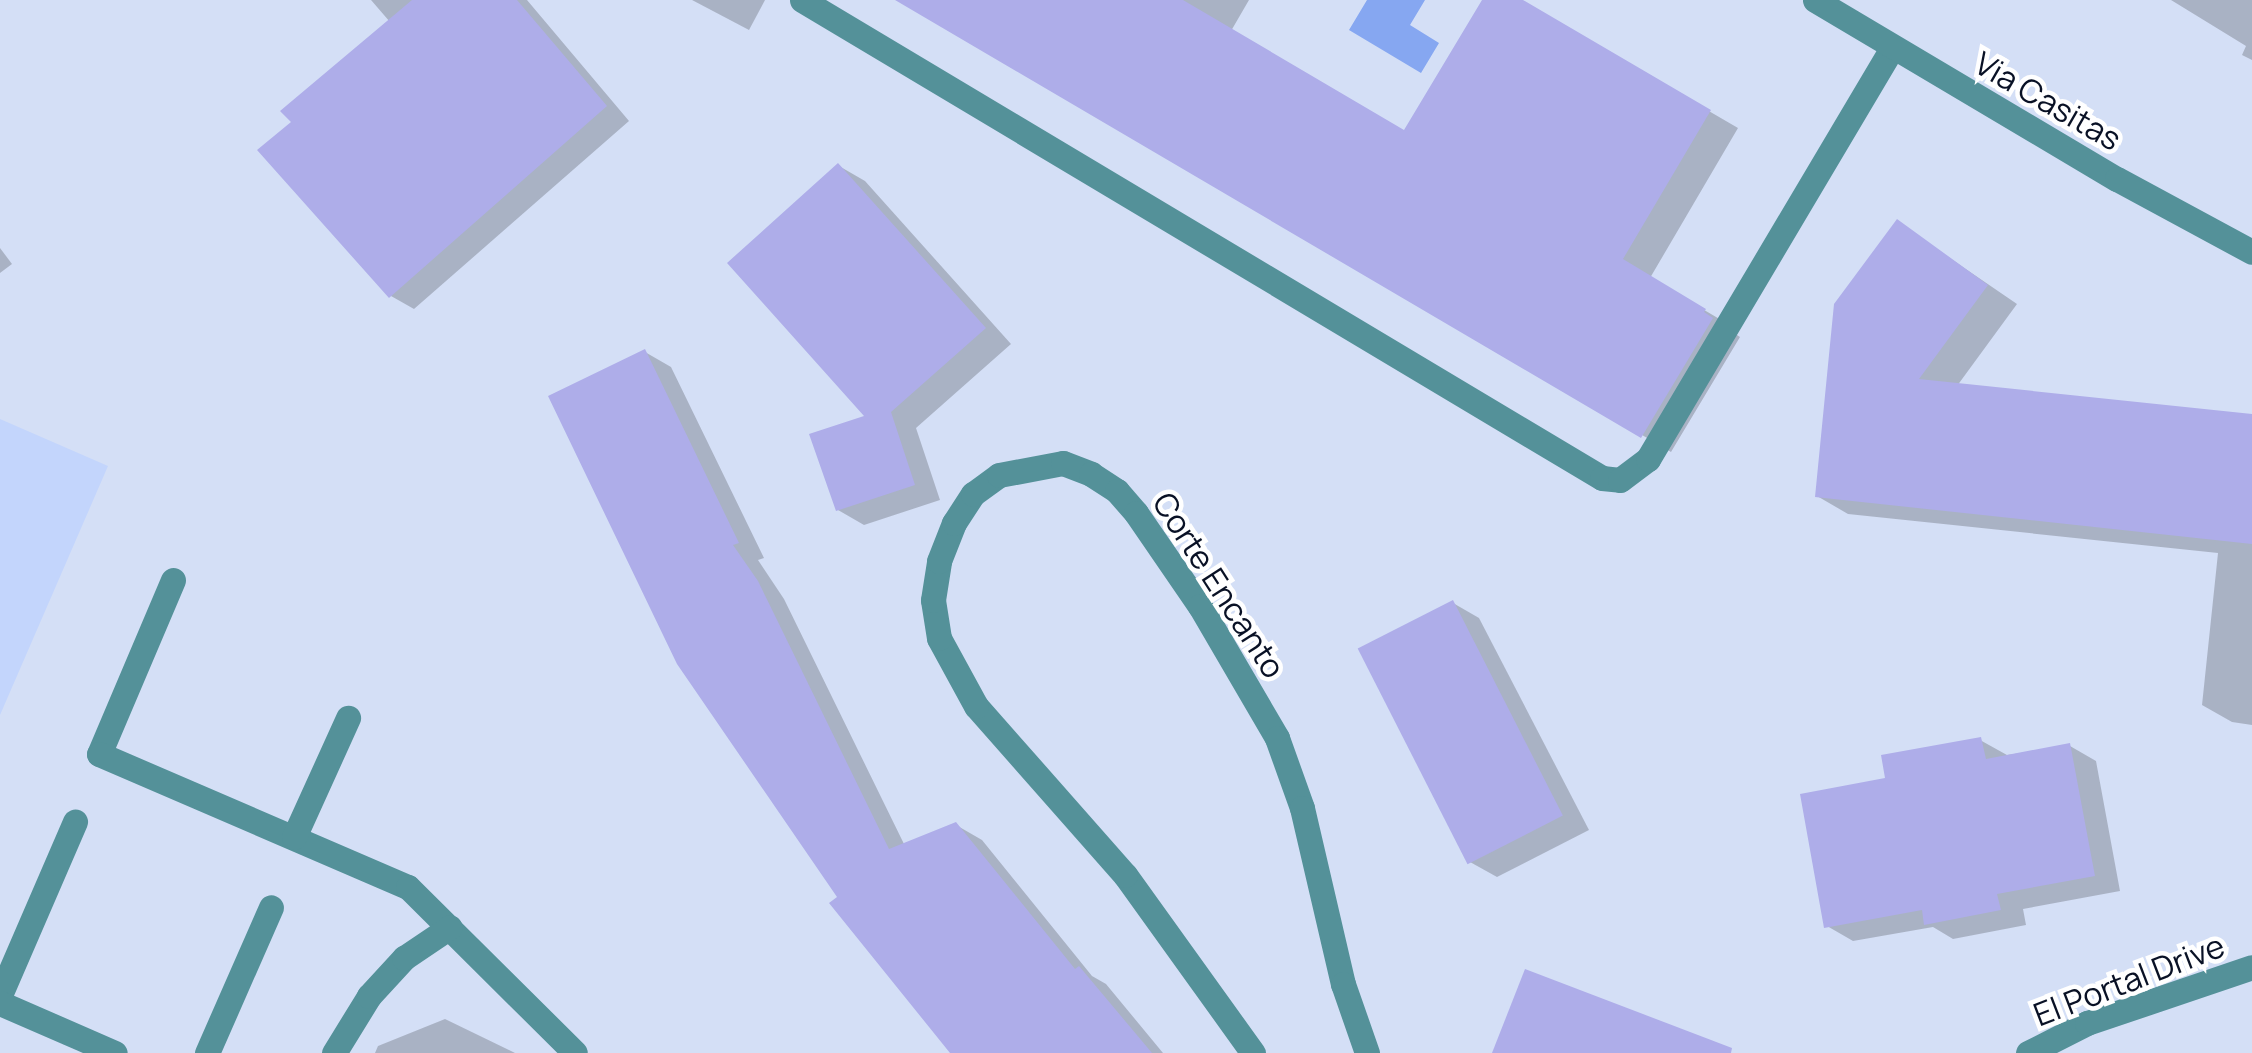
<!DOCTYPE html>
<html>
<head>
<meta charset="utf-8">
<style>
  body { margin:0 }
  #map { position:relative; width:2252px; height:1053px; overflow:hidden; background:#d4dff6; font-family:Manrope,sans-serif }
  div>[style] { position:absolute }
  .built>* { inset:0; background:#c3d5fc }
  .water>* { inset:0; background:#86a7f1 }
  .shadow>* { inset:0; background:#0003 }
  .building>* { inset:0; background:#aeade9; transform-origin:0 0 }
  .service>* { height:25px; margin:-12.5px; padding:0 12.5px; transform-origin:12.5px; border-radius:12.5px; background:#549199 }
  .minor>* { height:25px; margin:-12.5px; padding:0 12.5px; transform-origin:12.5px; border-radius:12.5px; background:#549199 }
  span { translate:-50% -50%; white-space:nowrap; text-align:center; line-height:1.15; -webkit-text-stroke:9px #fff; paint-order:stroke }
  .street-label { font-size:32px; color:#091125 }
</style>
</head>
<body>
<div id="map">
  <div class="built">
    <div style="clip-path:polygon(0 419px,108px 466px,0 715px)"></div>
  </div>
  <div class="water">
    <div style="clip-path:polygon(1367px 0,1425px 0,1410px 25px,1439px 43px,1421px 73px,1349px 30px)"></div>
  </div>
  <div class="shadow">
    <div style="clip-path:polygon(371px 0,527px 0,629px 121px,414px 309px,391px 296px,294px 122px,390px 22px)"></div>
    <div style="clip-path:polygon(692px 0,765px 0,749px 30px)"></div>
    <div style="clip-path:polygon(900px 0,1249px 0,1231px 31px,1405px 134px,1485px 0,1518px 0,1738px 128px,1650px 278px,1733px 327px,1731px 331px,1740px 337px,1671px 452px)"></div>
    <div style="clip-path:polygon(2171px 0,2252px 0,2252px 60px,2242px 55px,2246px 46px)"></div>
    <div style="clip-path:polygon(839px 166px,865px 181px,1011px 344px,916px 428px,940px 500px,864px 525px,838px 510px,868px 417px)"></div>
    <div style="clip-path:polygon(1897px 222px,2017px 304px,1957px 386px,2252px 417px,2252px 725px,2232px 722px,2202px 705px,2218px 553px,1848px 514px,1817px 496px)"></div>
    <div style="clip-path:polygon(0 248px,12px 264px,0 273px)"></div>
    <div style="clip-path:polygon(645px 352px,671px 367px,764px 558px,758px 560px,784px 599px,905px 846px,956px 825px,982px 840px,1092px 976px,1106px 984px,1163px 1053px,959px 1053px,840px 898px)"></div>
    <div style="clip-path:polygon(1453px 603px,1479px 618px,1589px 830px,1497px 877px,1470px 862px)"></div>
    <div style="clip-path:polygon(1980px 740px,2007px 755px,2070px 746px,2096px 761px,2120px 891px,2023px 909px,2026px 925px,1953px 939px,1933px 927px,1853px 941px,1827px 926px,1888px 780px)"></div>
    <div style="clip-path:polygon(445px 1019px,515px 1053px,375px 1053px,378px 1046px)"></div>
  </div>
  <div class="building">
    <div style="clip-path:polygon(412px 0,517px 0,607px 106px,389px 298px,257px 150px,291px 122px,280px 111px)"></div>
    <div style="clip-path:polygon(895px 0,1183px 0,1404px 130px,1482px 0,1523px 0,1711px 110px,1623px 259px,1706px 309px,1704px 312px,1713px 318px,1641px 438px)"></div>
    <div style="clip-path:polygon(838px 163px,986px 328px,891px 412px,915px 485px,836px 511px,809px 434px,864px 416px,727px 263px)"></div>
    <div style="clip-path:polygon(1897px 219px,1988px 285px,1919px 379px,2252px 414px,2252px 544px,1815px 497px,1834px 304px)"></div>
    <div style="clip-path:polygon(645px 349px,739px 543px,733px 545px,758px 581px,889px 849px,956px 822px,1075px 969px,1079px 966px,1152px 1053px,950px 1053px,829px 903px,837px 897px,677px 664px,548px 396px)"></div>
    <div style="left:1453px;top:600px;width:242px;height:107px;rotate:63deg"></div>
    <div style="clip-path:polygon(1981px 737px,1986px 759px,2070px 743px,2095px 876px,1997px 894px,2001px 910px,1924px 925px,1922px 910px,1824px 928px,1800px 794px,1885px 778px,1881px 755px)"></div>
    <div style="clip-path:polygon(1525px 969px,1732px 1048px,1731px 1053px,1492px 1053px)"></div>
  </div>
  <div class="service">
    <div style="left:802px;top:0;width:932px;rotate:30.86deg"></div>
    <div style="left:1602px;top:478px;width:18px;rotate:6deg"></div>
    <div style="left:1620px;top:480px;width:35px;rotate:-37deg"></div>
    <div style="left:1648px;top:459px;width:479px;rotate:-59.3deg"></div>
    <div style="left:173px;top:580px;width:189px;rotate:113deg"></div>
    <div style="left:99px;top:754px;width:336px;rotate:23.3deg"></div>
    <div style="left:408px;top:887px;width:235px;rotate:44.8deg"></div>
    <div style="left:294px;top:837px;width:131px;rotate:-65.6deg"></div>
    <div style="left:0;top:995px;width:189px;rotate:-66.6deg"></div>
    <div style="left:0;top:1003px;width:125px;rotate:23.5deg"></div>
    <div style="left:207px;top:1053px;width:159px;rotate:-66.3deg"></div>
    <div style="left:334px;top:1053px;width:67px;rotate:-58.4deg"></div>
    <div style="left:369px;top:996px;width:52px;rotate:-47.4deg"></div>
    <div style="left:404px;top:958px;width:55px;rotate:-34deg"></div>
  </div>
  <div class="minor">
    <div style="left:1815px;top:0;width:351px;rotate:30.7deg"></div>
    <div style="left:2117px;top:179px;width:153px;rotate:28.4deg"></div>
    <div style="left:1253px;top:1053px;width:219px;rotate:-125.7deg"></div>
    <div style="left:1125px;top:875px;width:225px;rotate:-131.4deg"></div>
    <div style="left:976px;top:706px;width:77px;rotate:-118.6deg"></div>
    <div style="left:939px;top:638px;width:38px;rotate:-99deg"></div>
    <div style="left:933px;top:600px;width:39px;rotate:-81deg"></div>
    <div style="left:939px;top:561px;width:41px;rotate:-68.5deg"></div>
    <div style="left:954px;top:523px;width:35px;rotate:-57deg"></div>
    <div style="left:973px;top:494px;width:32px;rotate:-36deg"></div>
    <div style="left:999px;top:475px;width:65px;rotate:-10.6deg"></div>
    <div style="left:1063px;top:463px;width:30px;rotate:21deg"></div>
    <div style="left:1091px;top:474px;width:31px;rotate:33deg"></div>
    <div style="left:1117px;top:491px;width:29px;rotate:49deg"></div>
    <div style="left:1136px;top:513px;width:113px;rotate:55.5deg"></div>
    <div style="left:1200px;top:606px;width:153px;rotate:59.7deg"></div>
    <div style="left:1277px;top:738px;width:74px;rotate:70.3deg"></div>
    <div style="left:1302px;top:808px;width:181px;rotate:76.9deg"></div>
    <div style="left:1343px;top:984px;width:73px;rotate:70.8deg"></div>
    <div style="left:2028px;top:1053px;width:66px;rotate:-27deg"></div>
    <div style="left:2087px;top:1023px;width:174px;rotate:-18.7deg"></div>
  </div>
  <div class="street-label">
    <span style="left:2048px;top:101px;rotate:30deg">Via Casitas</span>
    <span style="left:1219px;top:585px;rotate:57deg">Corte Encanto</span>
    <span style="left:2129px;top:980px;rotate:-21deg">El Portal Drive</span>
  </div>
</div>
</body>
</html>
